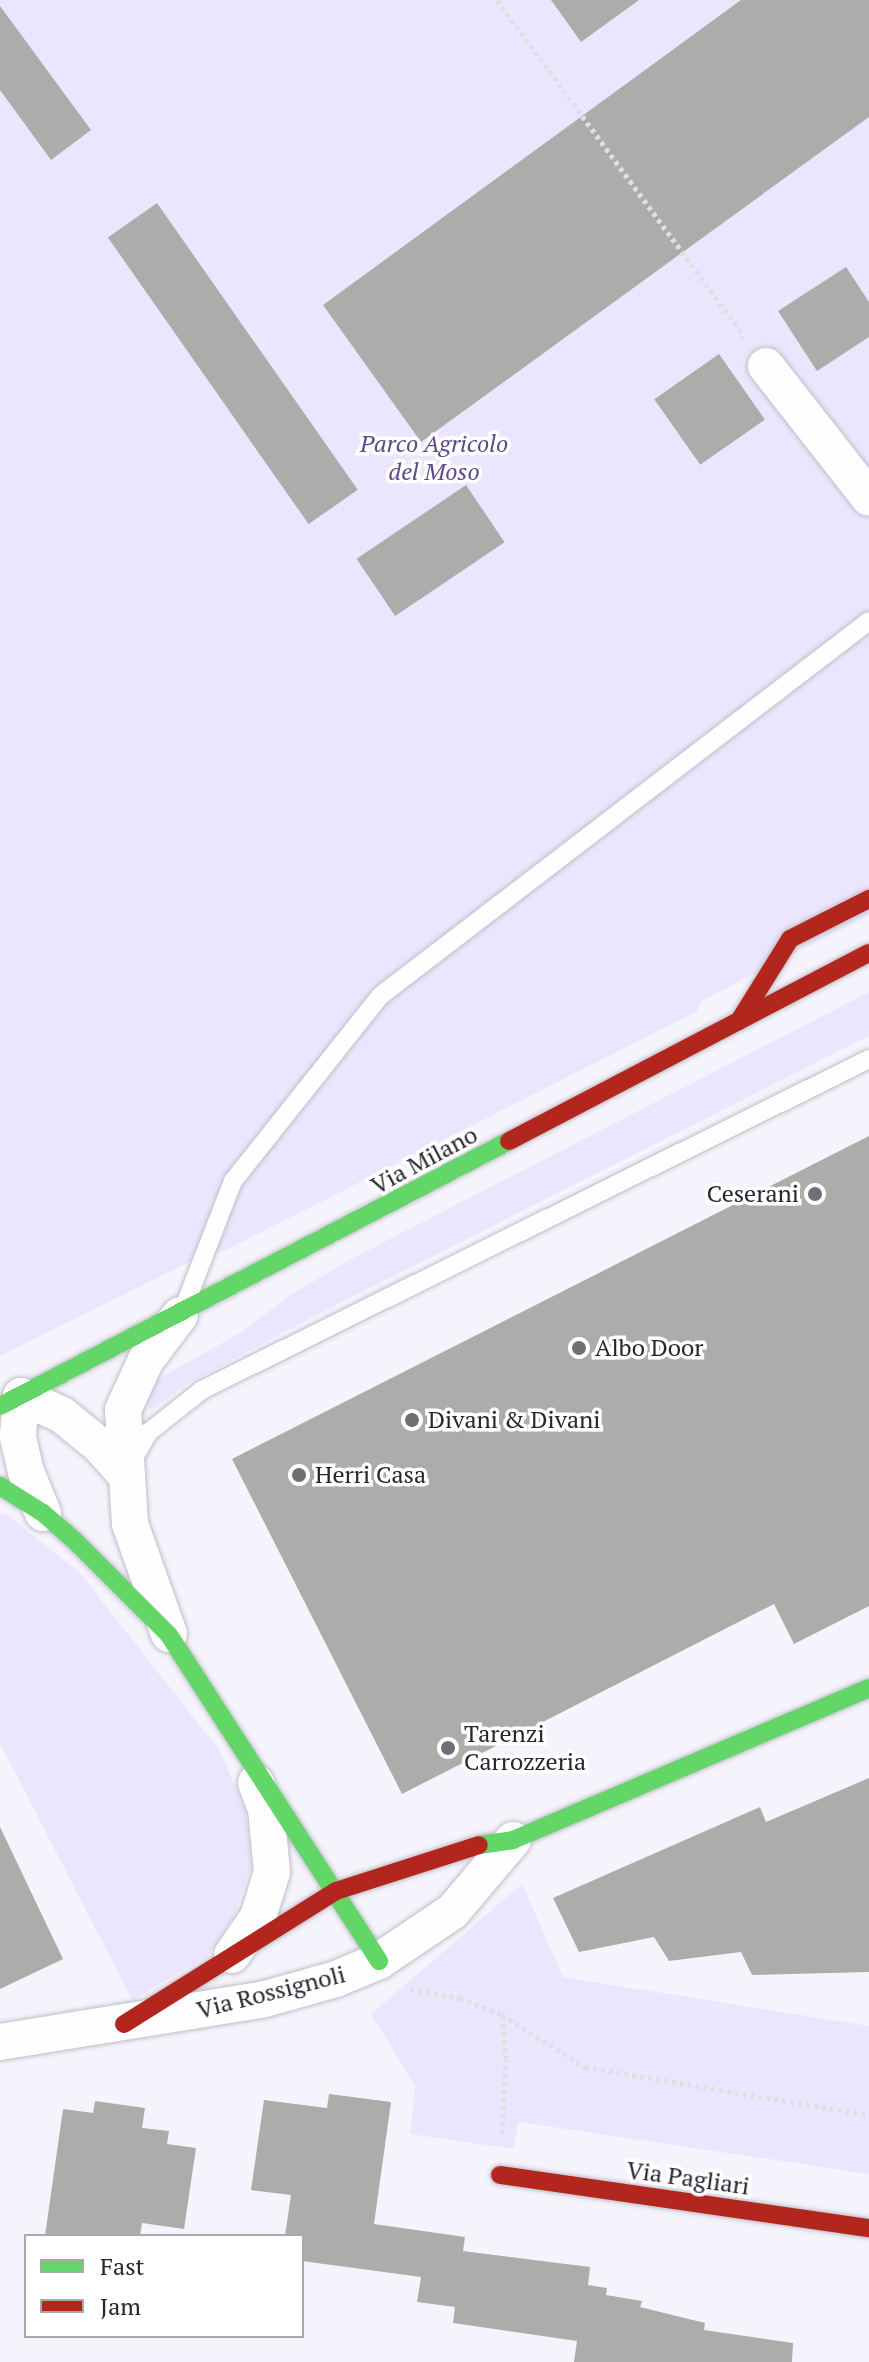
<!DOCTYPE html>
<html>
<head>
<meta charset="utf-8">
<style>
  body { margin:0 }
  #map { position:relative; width:869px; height:2362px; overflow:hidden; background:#f5f4fc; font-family:"PT Serif",serif }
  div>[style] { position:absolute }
  .green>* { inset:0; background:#ebe6fd }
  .building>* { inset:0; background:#aeabab; transform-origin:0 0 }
  .path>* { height:5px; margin-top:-2.5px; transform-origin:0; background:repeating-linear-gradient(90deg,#e0e0e2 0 4px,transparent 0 8px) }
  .roads { filter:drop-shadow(0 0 2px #c0bec7) drop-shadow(0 0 2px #c0bec7) }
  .lane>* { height:18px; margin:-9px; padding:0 9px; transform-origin:9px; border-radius:9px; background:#fefdff }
  .street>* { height:36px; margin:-18px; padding:0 18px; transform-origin:18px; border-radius:18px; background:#fefdff }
  .fast>* { height:18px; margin:-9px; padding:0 9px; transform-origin:9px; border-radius:9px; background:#63d668 }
  .jam>* { height:18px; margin:-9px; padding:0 9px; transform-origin:9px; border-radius:9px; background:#b3261e }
  .dots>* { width:22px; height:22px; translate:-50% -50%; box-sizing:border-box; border:4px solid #fff; border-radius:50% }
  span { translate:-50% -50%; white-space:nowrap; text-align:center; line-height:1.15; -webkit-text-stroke:7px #fff; paint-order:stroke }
  .park-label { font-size:24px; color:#5d498d; font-style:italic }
  .street-label { font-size:24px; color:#28262f }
  .poi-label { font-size:24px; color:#28262f }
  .right { translate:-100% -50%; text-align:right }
  .left { translate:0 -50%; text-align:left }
  .legend { position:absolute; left:24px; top:2234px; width:280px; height:104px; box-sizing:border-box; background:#fff; border:2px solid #a9a8ac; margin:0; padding:10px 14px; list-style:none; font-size:24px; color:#28262f }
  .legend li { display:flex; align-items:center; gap:16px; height:40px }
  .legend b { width:40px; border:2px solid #a9a8ac }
</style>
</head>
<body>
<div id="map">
  <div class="green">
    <div style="clip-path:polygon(0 0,869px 0,869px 915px,703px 1000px,696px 1012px,224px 1251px,214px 1254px,214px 1250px,0 1356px)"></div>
    <div style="clip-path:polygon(869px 992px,869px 1036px,332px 1307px,192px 1381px,151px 1410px,141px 1398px,158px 1379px,240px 1333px,292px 1294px,353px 1258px)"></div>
    <div style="clip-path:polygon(0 1514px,7px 1515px,79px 1572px,220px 1751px,246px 1813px,251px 1867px,234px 1916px,207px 1957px,132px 2000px,0 1743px)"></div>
    <div style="clip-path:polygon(522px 1884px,563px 1977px,869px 2026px,869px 2174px,519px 2122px,513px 2149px,410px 2134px,415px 2086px,371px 2014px)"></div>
  </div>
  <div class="building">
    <div style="clip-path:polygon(551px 0,639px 0,581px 42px)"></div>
    <div style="clip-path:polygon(741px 0,869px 0,869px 117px,421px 442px,323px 305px)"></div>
    <div style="clip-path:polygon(0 6px,91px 130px,51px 160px,0 90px)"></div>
    <div style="left:157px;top:203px;width:350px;height:60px;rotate:55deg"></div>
    <div style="clip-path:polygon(846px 267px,869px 302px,869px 337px,817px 371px,778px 311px)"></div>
    <div style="left:719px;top:354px;width:80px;height:79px;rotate:55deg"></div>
    <div style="left:466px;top:485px;width:69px;height:132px;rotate:56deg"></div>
    <div style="clip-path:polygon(869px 1136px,869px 1606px,794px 1644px,774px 1604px,402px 1794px,232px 1459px)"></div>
    <div style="clip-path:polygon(869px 1778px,869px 1972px,752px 1975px,741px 1952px,669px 1961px,654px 1937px,579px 1952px,553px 1898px,760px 1807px,766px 1822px)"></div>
    <div style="clip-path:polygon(0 1827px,63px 1959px,0 1989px)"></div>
    <div style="clip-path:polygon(329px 2094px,391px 2102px,374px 2224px,465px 2237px,463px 2251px,590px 2267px,588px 2285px,607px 2288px,606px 2295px,642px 2301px,640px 2307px,705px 2323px,704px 2330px,793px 2343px,792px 2362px,574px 2362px,577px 2341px,453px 2323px,455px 2307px,417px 2302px,421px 2277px,302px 2261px,302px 2236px,285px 2236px,291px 2195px,251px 2190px,264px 2100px,327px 2108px)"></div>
    <div style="clip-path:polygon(95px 2101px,145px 2108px,142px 2128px,169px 2131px,167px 2144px,196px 2148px,184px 2229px,142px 2223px,140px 2236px,45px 2236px,63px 2109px,93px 2113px)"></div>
  </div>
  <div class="path">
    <div style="left:497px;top:0;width:418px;rotate:53.7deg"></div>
    <div style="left:410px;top:1989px;width:51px;rotate:10.2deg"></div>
    <div style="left:460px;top:1998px;width:45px;rotate:22deg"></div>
    <div style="left:502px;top:2015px;width:98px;rotate:32.1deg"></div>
    <div style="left:585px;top:2067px;width:288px;rotate:9.6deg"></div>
    <div style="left:502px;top:2016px;width:42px;rotate:84.6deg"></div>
    <div style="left:506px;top:2058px;width:76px;rotate:93deg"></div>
  </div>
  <div class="roads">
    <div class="lane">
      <div style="left:186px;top:1302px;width:130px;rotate:-68.8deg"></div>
      <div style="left:233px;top:1181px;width:236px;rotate:-51.5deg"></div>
      <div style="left:380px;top:996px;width:616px;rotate:-37.48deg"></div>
      <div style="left:132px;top:1461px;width:34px;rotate:-60deg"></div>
      <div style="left:149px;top:1432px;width:68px;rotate:-38.4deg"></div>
      <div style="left:202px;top:1390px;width:745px;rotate:-26.39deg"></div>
    </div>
    <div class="street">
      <div style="left:766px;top:366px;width:167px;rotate:52deg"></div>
      <div style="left:43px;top:1513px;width:44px;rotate:-112.5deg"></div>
      <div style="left:26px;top:1472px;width:37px;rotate:-103deg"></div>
      <div style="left:18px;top:1436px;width:40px;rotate:-85.7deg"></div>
      <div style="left:21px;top:1396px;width:45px;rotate:24.9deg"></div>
      <div style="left:62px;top:1415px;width:46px;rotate:38.9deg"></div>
      <div style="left:98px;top:1444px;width:40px;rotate:48deg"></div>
      <div style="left:169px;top:1634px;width:117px;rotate:-109.5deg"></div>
      <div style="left:130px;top:1524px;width:114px;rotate:-93.5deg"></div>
      <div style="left:123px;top:1410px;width:55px;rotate:-65.3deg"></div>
      <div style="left:146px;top:1360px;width:56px;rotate:-52.9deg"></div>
      <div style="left:232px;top:1955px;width:46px;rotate:-55.6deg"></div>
      <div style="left:258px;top:1917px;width:47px;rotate:-72.7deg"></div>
      <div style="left:272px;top:1872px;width:63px;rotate:-95.4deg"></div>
      <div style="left:266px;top:1809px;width:28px;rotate:-111deg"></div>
      <div style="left:0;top:2042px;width:268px;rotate:-9.2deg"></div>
      <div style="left:265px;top:1999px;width:74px;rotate:-15.7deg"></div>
      <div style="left:336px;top:1979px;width:47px;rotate:-22.7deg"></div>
      <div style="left:379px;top:1961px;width:89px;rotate:-34deg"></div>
      <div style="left:453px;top:1911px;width:93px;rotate:-49.8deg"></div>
    </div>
    <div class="fast">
      <div style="left:0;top:1406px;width:574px;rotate:-27.5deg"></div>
      <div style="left:0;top:1486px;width:51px;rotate:32.1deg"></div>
      <div style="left:43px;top:1513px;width:41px;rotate:41.1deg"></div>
      <div style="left:74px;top:1540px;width:134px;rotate:45deg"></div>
      <div style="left:169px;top:1635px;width:388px;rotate:57.2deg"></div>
      <div style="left:479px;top:1845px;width:34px;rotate:-8deg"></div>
      <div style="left:513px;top:1840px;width:387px;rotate:-23.1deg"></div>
    </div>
    <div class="jam">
      <div style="left:739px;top:1021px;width:97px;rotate:-58.1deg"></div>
      <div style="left:790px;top:939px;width:89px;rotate:-26.9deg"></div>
      <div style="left:509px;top:1141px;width:406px;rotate:-27.6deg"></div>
      <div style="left:124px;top:2024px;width:250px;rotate:-32.1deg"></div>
      <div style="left:336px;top:1891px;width:150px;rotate:-17.8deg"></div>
      <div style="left:500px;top:2175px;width:373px;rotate:8.2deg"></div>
    </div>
  </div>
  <div class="dots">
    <div style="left:815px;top:1194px;background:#706e77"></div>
    <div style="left:579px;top:1348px;background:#706e77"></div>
    <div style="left:412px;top:1420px;background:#706e77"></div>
    <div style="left:299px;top:1475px;background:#706e77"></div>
    <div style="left:448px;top:1748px;background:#706e77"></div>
  </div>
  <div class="park-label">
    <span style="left:434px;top:458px">Parco Agricolo<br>del Moso</span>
  </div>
  <div class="street-label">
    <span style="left:424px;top:1160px;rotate:-28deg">Via Milano</span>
    <span style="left:271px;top:1992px;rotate:-14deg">Via Rossignoli</span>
    <span style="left:688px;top:2178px;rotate:8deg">Via Pagliari</span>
  </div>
  <div class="poi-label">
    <span class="right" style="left:799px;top:1194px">Ceserani</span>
    <span class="left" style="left:595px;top:1348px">Albo Door</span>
    <span class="left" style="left:428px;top:1420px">Divani &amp; Divani</span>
    <span class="left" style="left:315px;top:1475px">Herri Casa</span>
    <span class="left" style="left:464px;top:1748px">Tarenzi<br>Carrozzeria</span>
  </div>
  <ul class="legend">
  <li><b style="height:10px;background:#63d668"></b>Fast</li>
  <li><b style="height:10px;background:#b3261e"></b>Jam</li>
  </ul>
</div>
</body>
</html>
